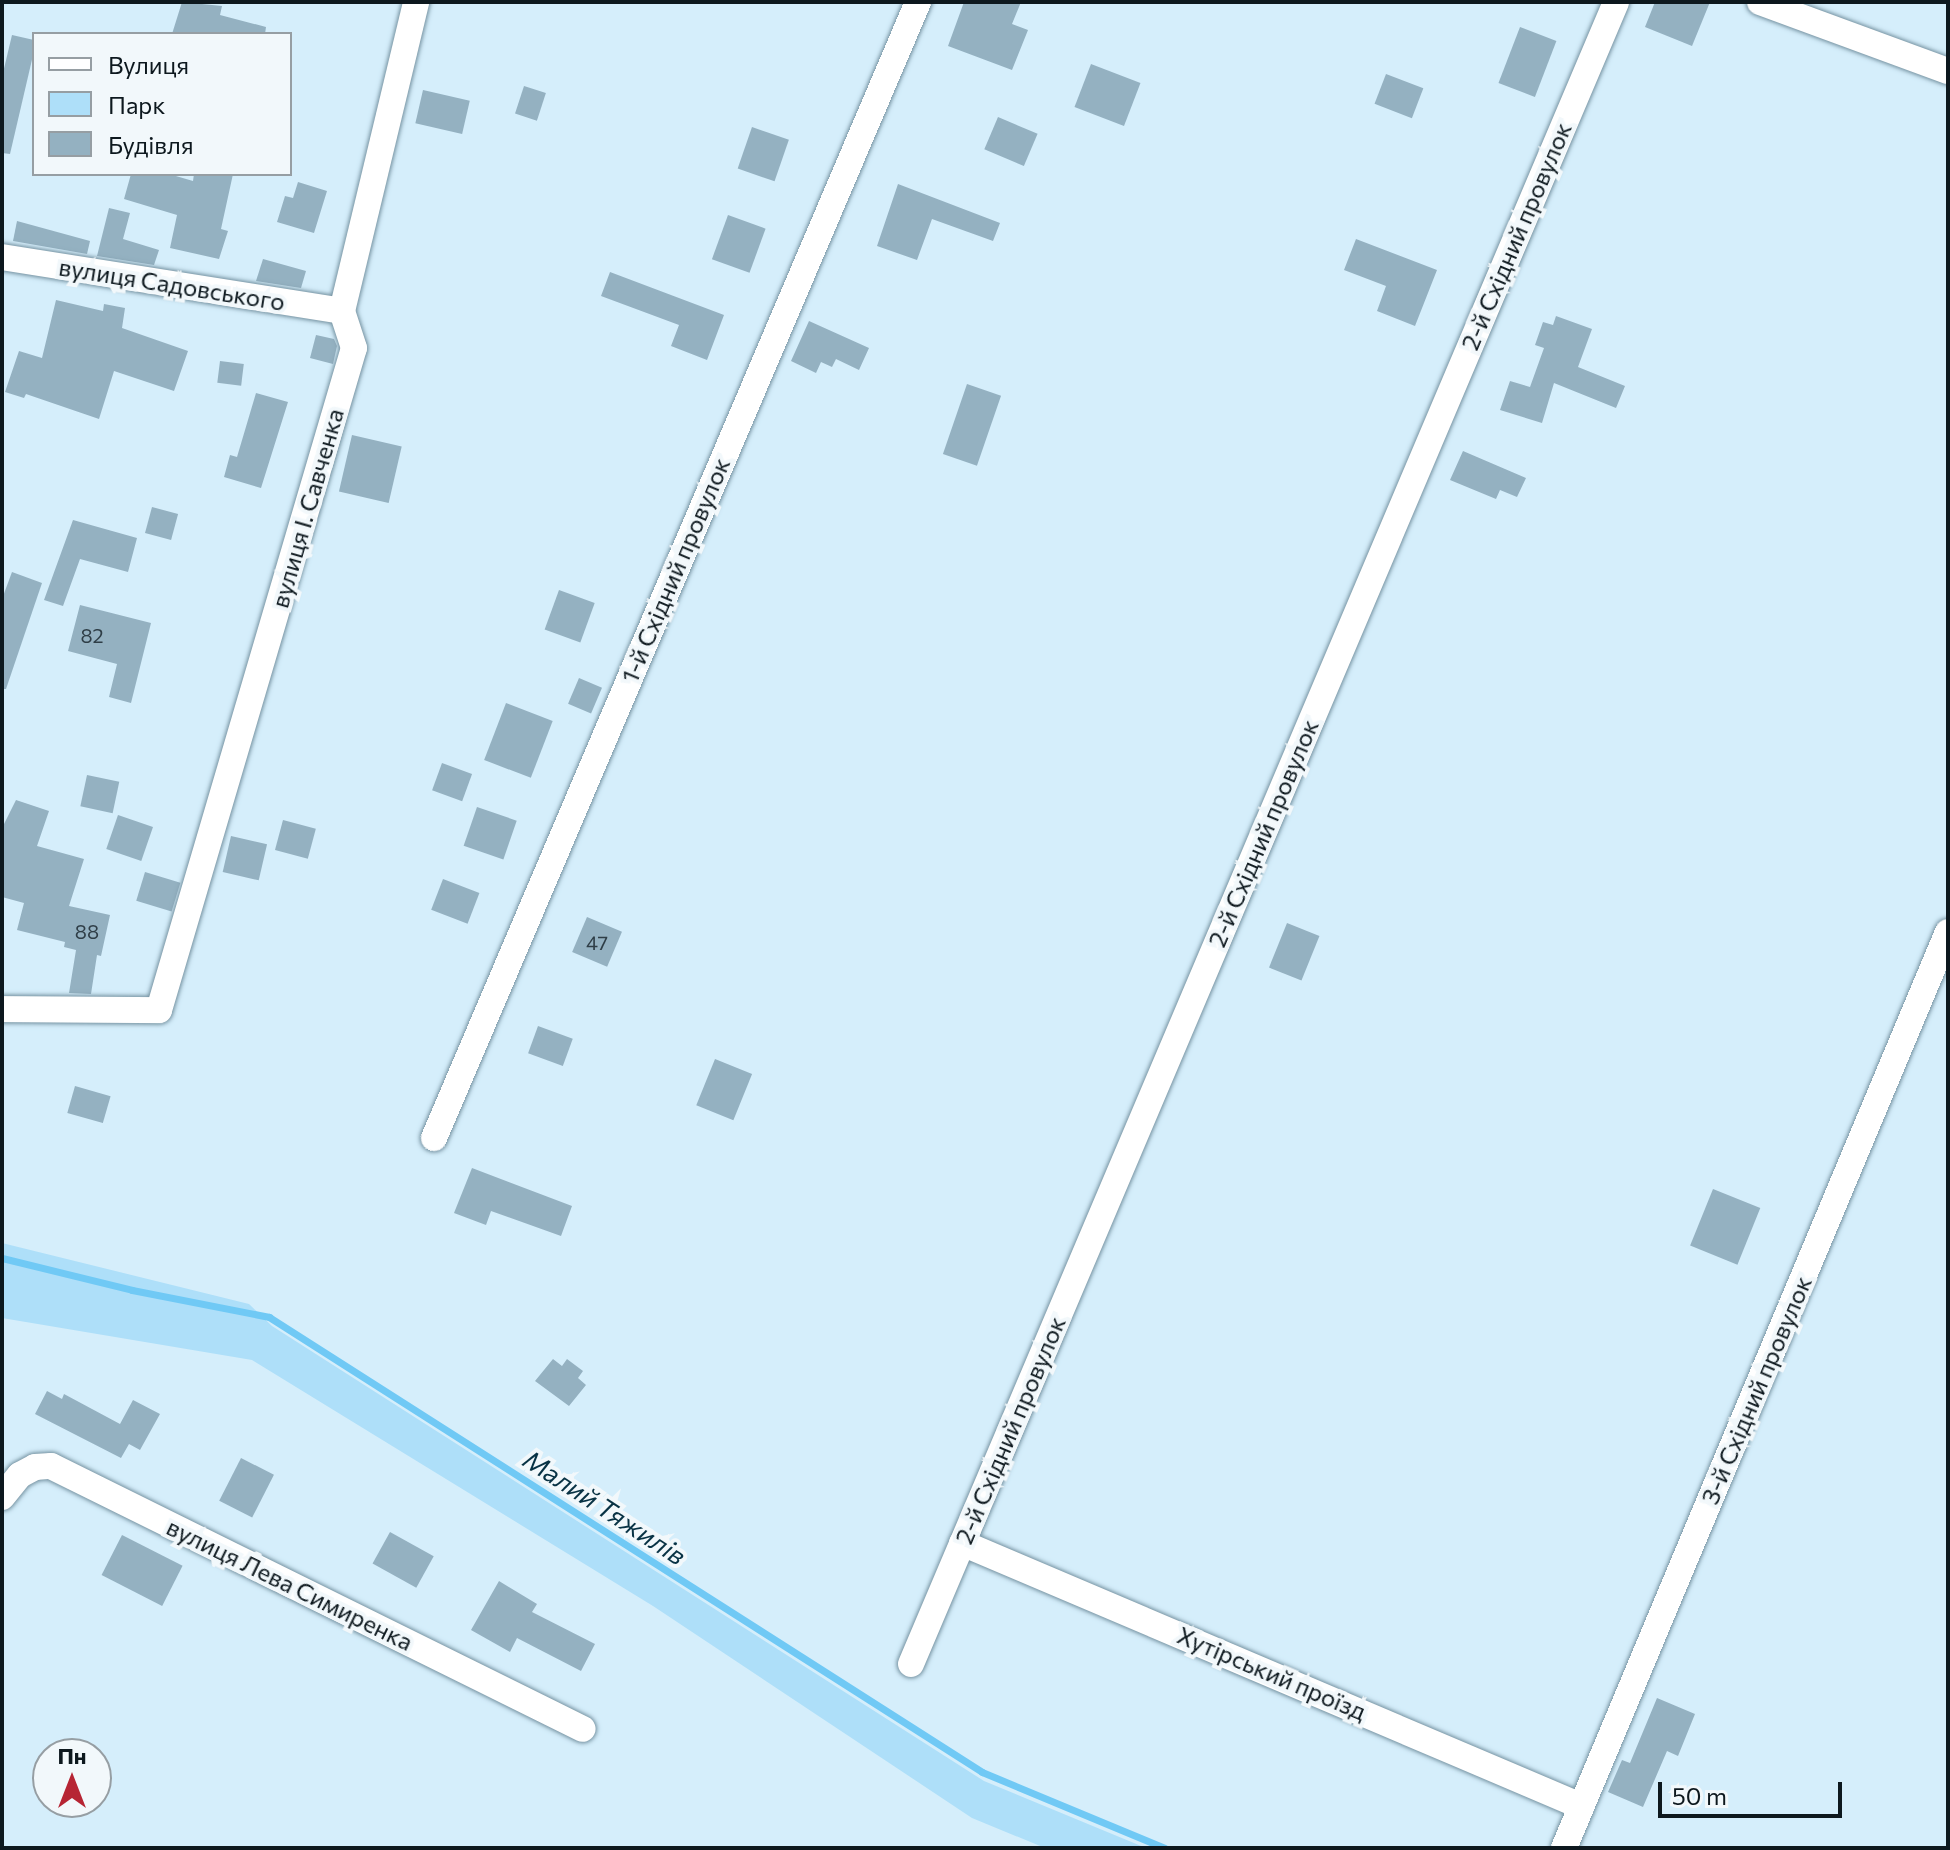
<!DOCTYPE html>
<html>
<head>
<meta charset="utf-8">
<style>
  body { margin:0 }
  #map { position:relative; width:1950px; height:1850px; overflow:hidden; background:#d5eefb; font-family:Commissioner,sans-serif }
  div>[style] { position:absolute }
  .green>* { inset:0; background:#aedff9 }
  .stream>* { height:7px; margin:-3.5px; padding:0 3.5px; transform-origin:3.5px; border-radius:3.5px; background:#70c9f5 }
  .building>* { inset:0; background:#94b1c1; transform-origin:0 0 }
  .roads { filter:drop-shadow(0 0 2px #7693a2) drop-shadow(0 0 2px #7693a2) }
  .minor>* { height:26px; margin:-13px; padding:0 13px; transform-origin:13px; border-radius:13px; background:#fff }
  span { translate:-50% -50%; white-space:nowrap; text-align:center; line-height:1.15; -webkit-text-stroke:8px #f2f8fb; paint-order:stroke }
  .number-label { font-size:20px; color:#2f3e47 }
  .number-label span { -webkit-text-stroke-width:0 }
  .street-label { font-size:24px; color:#0d181e }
  .water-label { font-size:26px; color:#083244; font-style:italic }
  .frame { position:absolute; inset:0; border:4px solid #0d181e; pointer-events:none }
  .legend { position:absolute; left:32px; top:32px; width:260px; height:144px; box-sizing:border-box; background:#f2f8fb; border:2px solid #969ea3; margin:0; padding:10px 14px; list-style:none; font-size:24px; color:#0d181e }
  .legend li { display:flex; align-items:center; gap:16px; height:40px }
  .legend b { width:40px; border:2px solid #969ea3 }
  .north { position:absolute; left:32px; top:1738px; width:80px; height:80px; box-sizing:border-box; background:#f2f8fb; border:2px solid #969ea3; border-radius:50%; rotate:0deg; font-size:22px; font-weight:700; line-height:32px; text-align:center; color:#0d181e }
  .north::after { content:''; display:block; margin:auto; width:28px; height:36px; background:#b62534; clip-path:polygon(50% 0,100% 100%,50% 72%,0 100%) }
  .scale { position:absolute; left:1658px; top:1782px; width:184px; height:36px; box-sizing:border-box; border:4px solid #0d181e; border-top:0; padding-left:10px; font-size:24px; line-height:28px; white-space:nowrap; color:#0d181e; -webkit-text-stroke:6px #f2f8fb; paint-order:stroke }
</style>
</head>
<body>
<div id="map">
  <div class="green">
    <div style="clip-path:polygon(2px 1243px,249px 1304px,272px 1326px,984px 1781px,1146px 1848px,1045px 1848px,972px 1818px,653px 1606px,252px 1360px,2px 1318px)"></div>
  </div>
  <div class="stream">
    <div style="left:2px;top:1258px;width:134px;rotate:13.8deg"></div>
    <div style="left:132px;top:1290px;width:140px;rotate:11.1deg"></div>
    <div style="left:269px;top:1317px;width:846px;rotate:32.54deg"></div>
    <div style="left:982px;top:1772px;width:198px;rotate:22.6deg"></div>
  </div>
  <div class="building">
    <div style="clip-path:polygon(182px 2px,222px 6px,220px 15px,266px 27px,265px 34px,172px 34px)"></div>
    <div style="clip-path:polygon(964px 2px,1021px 2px,1012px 24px,1028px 30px,1012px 70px,948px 46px)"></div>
    <div style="clip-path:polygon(1655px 2px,1710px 2px,1692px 46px,1645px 27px)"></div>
    <div style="left:1520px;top:27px;width:39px;height:60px;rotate:21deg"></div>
    <div style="clip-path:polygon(12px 35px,34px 40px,34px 51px,10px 154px,2px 153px,2px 77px)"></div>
    <div style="left:1091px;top:64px;width:53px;height:46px;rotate:21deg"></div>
    <div style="left:1386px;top:74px;width:40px;height:32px;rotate:21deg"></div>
    <div style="left:524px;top:86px;width:23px;height:29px;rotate:18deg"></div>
    <div style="left:423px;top:90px;width:48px;height:34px;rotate:13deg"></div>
    <div style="left:998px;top:117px;width:43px;height:35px;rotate:23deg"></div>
    <div style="left:752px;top:127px;width:39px;height:44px;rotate:19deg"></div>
    <div style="clip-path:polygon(131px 174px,169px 174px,193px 181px,194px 174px,233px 174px,221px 229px,228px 231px,219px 259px,170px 248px,177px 215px,124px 199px)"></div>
    <div style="clip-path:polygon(298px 182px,327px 191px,314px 233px,277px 222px,285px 196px,293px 198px)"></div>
    <div style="clip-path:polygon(898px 184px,1000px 223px,993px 241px,932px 219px,917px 260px,877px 246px)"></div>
    <div style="clip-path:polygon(109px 208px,130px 213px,123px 239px,159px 250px,154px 265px,97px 256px)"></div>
    <div style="left:728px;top:215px;width:40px;height:47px;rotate:20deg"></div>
    <div style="clip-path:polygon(17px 221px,90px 241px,87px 254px,13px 241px)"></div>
    <div style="clip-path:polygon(1356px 239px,1437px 270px,1415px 326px,1377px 311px,1386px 286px,1344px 270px)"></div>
    <div style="clip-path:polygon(263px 259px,306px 271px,301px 288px,256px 281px)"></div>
    <div style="clip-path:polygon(610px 272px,724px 315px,707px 360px,671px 346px,679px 325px,601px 296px)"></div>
    <div style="clip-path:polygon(56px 300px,103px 311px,104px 304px,125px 308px,122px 328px,188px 351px,174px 391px,114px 371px,99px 419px,26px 394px,24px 398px,5px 392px,19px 351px,42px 358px)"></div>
    <div style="clip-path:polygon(1556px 316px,1592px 329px,1578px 367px,1625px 386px,1616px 408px,1554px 383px,1542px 423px,1500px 410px,1510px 381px,1530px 387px,1544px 348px,1535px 345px,1543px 322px,1553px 325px)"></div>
    <div style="clip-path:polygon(809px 321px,869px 348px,859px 370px,836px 359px,832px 367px,821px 362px,816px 373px,791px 361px)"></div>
    <div style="clip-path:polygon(316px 335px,334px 339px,337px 346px,333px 364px,310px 358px)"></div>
    <div style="left:220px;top:361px;width:24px;height:22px;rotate:7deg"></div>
    <div style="left:967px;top:384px;width:36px;height:74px;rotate:19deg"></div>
    <div style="clip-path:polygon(256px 393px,288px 402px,261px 488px,224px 477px,230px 455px,237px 457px)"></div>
    <div style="left:352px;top:435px;width:51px;height:58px;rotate:13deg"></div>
    <div style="clip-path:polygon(1463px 451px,1526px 478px,1517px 497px,1500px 490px,1496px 499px,1450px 480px)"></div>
    <div style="left:152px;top:507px;width:27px;height:27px;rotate:15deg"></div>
    <div style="clip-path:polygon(73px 520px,137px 538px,128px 572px,80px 559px,63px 606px,44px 600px)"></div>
    <div style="clip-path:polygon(12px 572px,42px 583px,6px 689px,2px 689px,2px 599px)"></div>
    <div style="left:559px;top:590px;width:38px;height:42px;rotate:20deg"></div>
    <div style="clip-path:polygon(80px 605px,151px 623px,131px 703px,109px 697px,117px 664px,68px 651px)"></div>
    <div style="left:579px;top:678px;width:25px;height:28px;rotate:23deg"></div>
    <div style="left:506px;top:703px;width:50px;height:61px;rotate:21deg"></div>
    <div style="left:442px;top:763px;width:32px;height:29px;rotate:20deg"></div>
    <div style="left:87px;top:775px;width:33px;height:32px;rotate:12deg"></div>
    <div style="clip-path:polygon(16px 800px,49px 811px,37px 846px,84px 859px,69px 906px,110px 915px,101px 956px,97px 955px,91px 994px,69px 993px,76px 950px,64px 947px,65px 942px,17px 930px,24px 903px,2px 897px,2px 828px)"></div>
    <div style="left:477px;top:807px;width:42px;height:41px;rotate:19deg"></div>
    <div style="left:118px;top:815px;width:37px;height:36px;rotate:19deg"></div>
    <div style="left:283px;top:820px;width:34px;height:31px;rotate:15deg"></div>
    <div style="left:231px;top:836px;width:37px;height:37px;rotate:13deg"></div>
    <div style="left:145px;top:872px;width:37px;height:30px;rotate:17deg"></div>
    <div style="left:443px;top:879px;width:39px;height:33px;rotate:21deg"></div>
    <div style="left:587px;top:917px;width:38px;height:38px;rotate:23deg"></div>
    <div style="left:1287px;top:923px;width:35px;height:48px;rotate:22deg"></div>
    <div style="left:538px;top:1026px;width:37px;height:29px;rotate:20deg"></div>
    <div style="left:715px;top:1059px;width:40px;height:50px;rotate:22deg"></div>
    <div style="left:75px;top:1086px;width:37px;height:28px;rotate:16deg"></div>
    <div style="clip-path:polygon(472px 1168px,572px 1206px,561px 1236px,491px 1211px,486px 1225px,454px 1213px)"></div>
    <div style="left:1713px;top:1189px;width:51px;height:61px;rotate:22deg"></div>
    <div style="clip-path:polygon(553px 1359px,562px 1366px,567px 1359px,583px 1371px,578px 1378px,586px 1385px,569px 1406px,535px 1381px)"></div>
    <div style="clip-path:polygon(47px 1391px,62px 1399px,64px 1394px,120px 1424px,133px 1400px,160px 1414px,140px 1450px,129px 1444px,121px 1458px,35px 1414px)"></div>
    <div style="left:241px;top:1458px;width:37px;height:48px;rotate:27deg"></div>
    <div style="left:390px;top:1532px;width:50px;height:36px;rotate:29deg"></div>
    <div style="left:122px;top:1535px;width:68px;height:45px;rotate:27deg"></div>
    <div style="clip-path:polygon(499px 1581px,537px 1604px,532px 1612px,595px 1644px,581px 1671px,517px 1638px,510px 1652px,471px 1630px)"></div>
    <div style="clip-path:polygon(1657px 1698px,1695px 1714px,1678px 1756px,1667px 1751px,1643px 1807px,1608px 1792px,1622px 1760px,1630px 1763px)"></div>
  </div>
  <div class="roads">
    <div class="minor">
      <div style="left:1760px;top:2px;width:200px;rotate:20.2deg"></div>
      <div style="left:2px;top:257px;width:344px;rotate:9deg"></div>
      <div style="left:2px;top:1009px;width:157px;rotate:0.4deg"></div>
      <div style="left:159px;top:1010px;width:690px;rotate:-73.59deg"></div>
      <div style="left:354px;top:348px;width:39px;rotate:-108deg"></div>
      <div style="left:342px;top:311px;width:318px;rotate:-76.5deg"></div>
      <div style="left:434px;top:1138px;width:1235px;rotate:-66.92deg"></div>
      <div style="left:2px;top:1497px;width:28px;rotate:-51deg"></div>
      <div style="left:20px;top:1475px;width:17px;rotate:-28deg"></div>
      <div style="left:35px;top:1467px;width:16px;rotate:-4deg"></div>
      <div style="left:51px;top:1466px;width:593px;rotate:26.31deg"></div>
      <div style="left:962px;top:1543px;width:673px;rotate:23.02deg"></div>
      <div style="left:911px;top:1664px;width:1805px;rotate:-67.01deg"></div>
      <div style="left:1564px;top:1848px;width:993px;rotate:-67.26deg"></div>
    </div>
  </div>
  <div class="number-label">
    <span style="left:92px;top:635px">82</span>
    <span style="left:87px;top:931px">88</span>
    <span style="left:597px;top:942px">47</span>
  </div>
  <div class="street-label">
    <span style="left:1516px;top:236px;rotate:-67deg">2-й Східний провулок</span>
    <span style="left:172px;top:284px;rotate:9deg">вулиця Садовського</span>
    <span style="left:307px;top:508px;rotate:-74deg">вулиця І. Савченка</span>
    <span style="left:675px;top:570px;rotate:-67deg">1-й Східний провулок</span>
    <span style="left:1263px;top:833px;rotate:-67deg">2-й Східний провулок</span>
    <span style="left:1756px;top:1390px;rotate:-67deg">3-й Східний провулок</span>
    <span style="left:1010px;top:1430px;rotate:-67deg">2-й Східний провулок</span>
    <span style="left:290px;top:1584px;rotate:26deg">вулиця Лева Симиренка</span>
    <span style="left:1272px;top:1673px;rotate:23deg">Хутірський проїзд</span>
  </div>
  <div class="water-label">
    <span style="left:605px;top:1507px;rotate:33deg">Малий Тяжилів</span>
  </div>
  <div class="frame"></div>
  <ul class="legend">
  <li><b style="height:10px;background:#fff"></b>Вулиця</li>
  <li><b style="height:22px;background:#aedff9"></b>Парк</li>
  <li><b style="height:22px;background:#94b1c1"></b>Будівля</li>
  </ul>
  <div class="north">Пн</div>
  <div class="scale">50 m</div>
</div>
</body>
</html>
